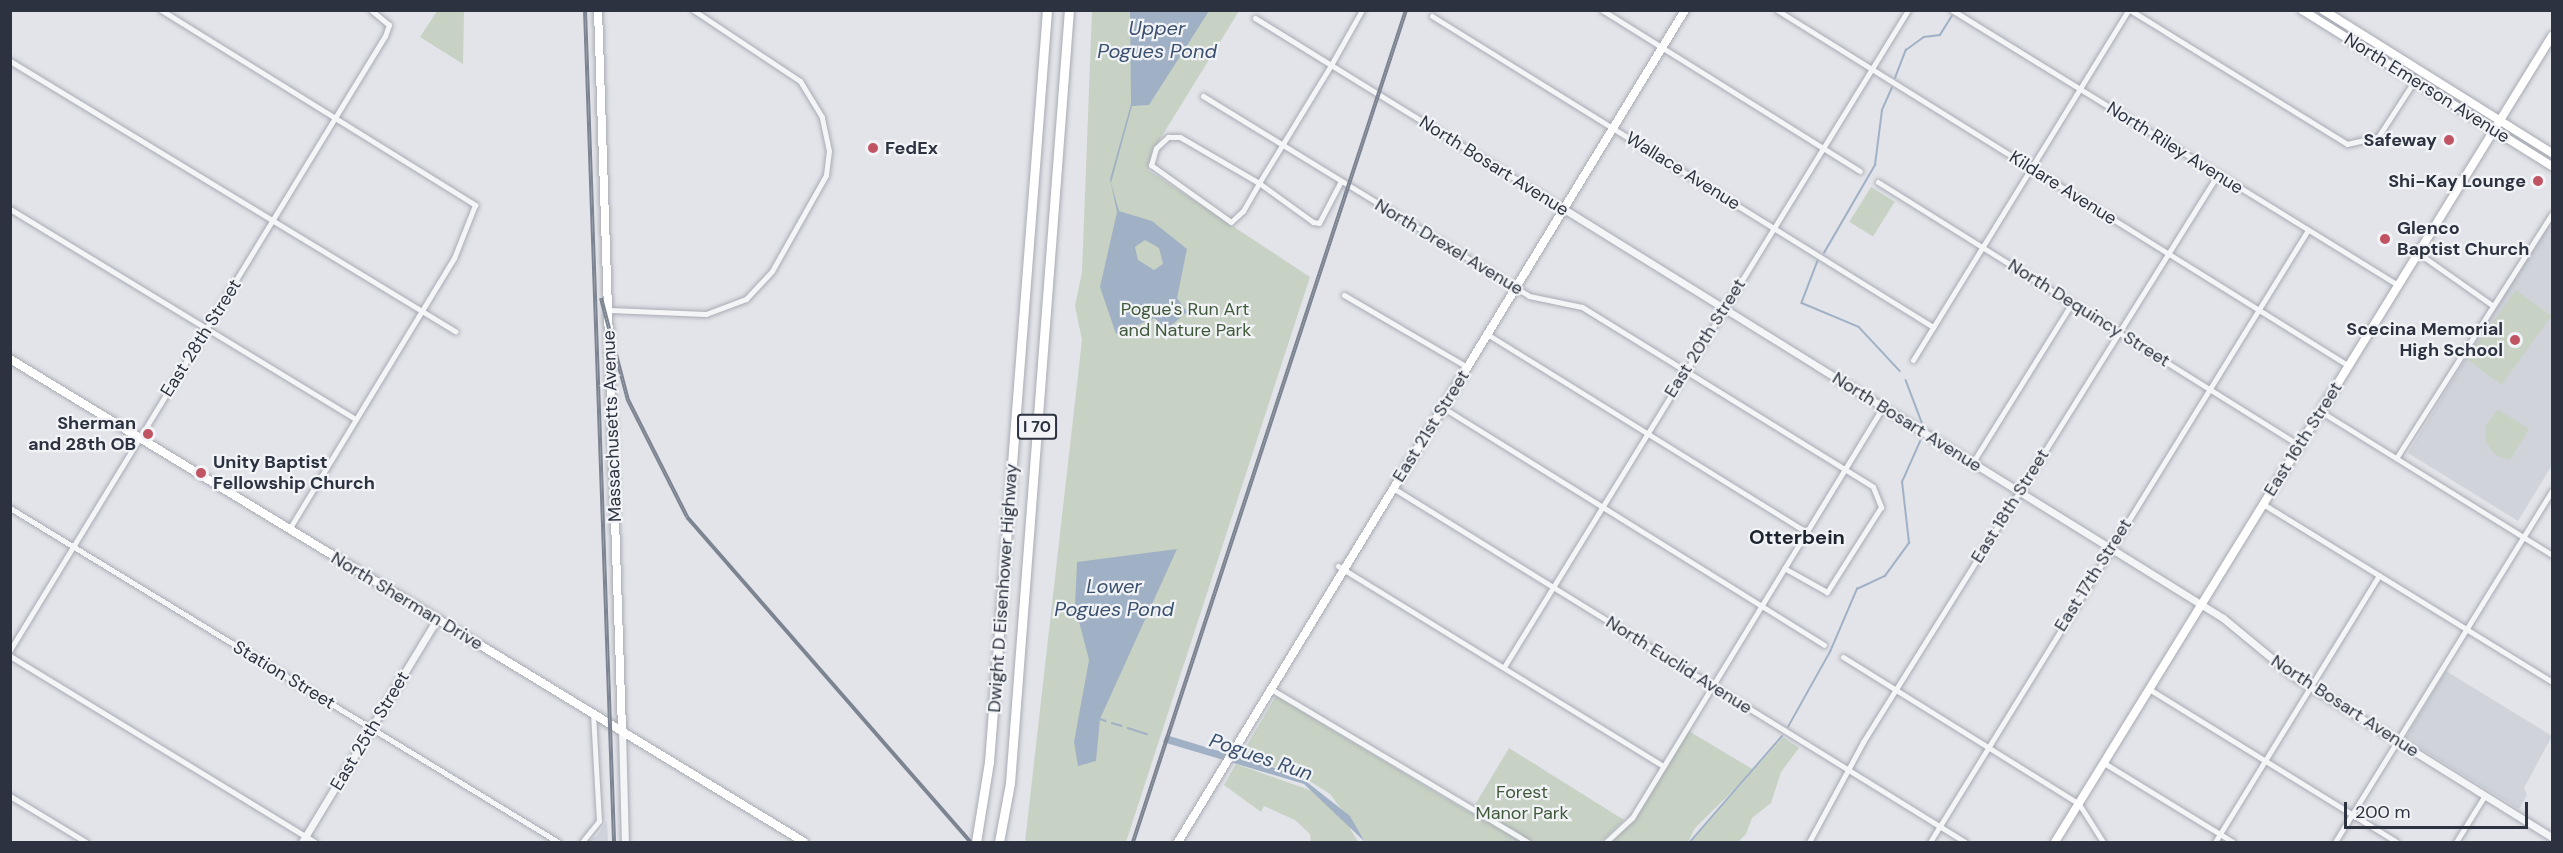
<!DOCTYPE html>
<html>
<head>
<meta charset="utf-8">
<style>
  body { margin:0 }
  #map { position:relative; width:2563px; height:853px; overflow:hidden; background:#e2e4e9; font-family:"DM Sans",sans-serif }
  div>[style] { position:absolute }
  .built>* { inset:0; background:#d0d3da }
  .green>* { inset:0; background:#c7d2c4; transform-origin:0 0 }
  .water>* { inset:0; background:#a1b1c5 }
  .stream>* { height:1.5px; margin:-0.75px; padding:0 0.75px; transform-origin:0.75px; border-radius:0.75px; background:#a1b1c5 }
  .roads { filter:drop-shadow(0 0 2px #a8abb3) drop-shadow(0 0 2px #a8abb3) }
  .minor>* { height:5px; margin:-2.5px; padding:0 2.5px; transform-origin:2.5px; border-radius:2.5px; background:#f4f5f7 }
  .tertiary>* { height:7px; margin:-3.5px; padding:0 3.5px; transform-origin:3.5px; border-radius:3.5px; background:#f4f5f7 }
  .secondary>* { height:8px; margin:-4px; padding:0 4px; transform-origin:4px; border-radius:4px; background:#fff }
  .primary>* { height:8px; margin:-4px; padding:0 4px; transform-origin:4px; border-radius:4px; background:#fff }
  .motorway>* { height:9px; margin:-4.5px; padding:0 4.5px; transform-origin:4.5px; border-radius:4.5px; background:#fff }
  .rail>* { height:4px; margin-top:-2px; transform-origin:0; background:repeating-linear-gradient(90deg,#f1f3f6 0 4.5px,#7d8491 0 9px); box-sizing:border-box; border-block:2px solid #7d8491 }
  .dots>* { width:16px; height:16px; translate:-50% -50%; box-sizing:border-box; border:3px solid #f1f3f6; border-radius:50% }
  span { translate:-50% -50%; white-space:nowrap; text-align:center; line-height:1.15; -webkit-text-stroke:4.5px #f1f3f6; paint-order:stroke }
  .shield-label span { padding:2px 4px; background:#f1f3f6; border:2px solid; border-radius:4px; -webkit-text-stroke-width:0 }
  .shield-label { font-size:16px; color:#2c323f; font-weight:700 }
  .street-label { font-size:18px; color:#2c323f }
  .poi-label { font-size:18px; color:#2c323f; font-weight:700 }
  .right { translate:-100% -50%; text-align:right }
  .left { translate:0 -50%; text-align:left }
  .park-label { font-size:18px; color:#3f593a }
  .water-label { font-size:20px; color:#3a506e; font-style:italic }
  .neighbourhood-label { font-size:20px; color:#1e2330; font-weight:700 }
  .frame { position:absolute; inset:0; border:12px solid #2c323f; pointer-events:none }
  .scale { position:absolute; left:2344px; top:802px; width:184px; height:27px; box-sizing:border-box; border:3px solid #2c323f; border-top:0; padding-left:8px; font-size:18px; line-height:21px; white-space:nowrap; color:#2c323f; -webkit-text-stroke:4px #f1f3f6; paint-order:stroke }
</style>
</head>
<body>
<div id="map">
  <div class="built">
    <div style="clip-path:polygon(2548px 224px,2552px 227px,2552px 465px,2518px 521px,2408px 453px)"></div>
    <div style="clip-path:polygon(2446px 671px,2552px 736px,2524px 788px,2527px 795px,2519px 809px,2405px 739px)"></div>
    <div style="clip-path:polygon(607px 821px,608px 842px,587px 842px,597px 836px)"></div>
  </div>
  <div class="green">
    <div style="clip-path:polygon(437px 11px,464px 11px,463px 64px,420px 37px)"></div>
    <div style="clip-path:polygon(1092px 11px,1239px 11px,1157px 144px,1148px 170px,1310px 277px,1126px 842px,1025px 842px,1082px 340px,1075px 306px,1082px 272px)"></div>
    <div style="left:1871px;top:187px;width:28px;height:41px;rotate:32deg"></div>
    <div style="left:2516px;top:290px;width:44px;height:85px;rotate:36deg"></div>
    <div style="clip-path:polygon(2498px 409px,2529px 429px,2510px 460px,2495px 455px,2486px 442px,2485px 427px)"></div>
    <div style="clip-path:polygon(1276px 696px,1470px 813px,1509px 748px,1624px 820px,1601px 842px,1366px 842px,1330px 794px,1299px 774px,1240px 757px)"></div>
    <div style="clip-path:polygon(1687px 730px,1754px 770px,1695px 828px,1688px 842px,1609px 842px,1630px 823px)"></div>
    <div style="clip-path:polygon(1783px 737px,1799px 748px,1781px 772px,1771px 803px,1752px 818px,1746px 834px,1738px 842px,1691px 842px)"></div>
    <div style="clip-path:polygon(1236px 764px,1318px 793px,1345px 820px,1358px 842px,1311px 842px,1310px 834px,1295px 820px,1264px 806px,1261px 812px,1224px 785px)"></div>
  </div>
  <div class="water">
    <div style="clip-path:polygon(evenodd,1130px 11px,1209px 11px,1149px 105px,1132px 106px,1111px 183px,1119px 211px,1152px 221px,1187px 249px,1177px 298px,1187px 312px,1167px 329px,1154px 318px,1116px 334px,1100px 287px,1117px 212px,1110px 179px,1131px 104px,1130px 11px,1145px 240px,1159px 248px,1163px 264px,1154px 270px,1138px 260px,1135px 247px,1145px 240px)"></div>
    <div style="clip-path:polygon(1177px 549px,1100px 719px,1096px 761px,1078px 766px,1074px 742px,1089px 660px,1075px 606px,1077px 562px)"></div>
    <div style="clip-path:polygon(1166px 735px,1298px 775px,1350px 816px,1365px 842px,1304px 784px,1163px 742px)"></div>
  </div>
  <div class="stream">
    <div style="left:1895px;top:78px;width:30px;rotate:-69deg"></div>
    <div style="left:1906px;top:50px;width:22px;rotate:-36deg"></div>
    <div style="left:1924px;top:37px;width:16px;rotate:-7deg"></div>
    <div style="left:1940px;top:35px;width:22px;rotate:-58deg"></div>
    <div style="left:1824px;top:253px;width:102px;rotate:-59.9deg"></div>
    <div style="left:1875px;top:165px;width:55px;rotate:-82.7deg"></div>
    <div style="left:1882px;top:110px;width:24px;rotate:-66deg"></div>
    <div style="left:1818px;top:261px;width:45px;rotate:110.9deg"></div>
    <div style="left:1802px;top:303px;width:62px;rotate:22.8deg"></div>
    <div style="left:1859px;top:327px;width:60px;rotate:47deg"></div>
    <div style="left:1906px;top:380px;width:48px;rotate:69.3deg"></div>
    <div style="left:1100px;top:719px;width:6px;rotate:18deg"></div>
    <div style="left:1112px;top:723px;width:10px;rotate:17deg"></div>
    <div style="left:1788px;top:727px;width:86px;rotate:-60.8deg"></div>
    <div style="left:1830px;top:652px;width:69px;rotate:-66.8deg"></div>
    <div style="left:1857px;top:589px;width:31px;rotate:-25deg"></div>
    <div style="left:1885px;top:576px;width:41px;rotate:-54deg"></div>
    <div style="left:1909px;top:543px;width:61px;rotate:-96.5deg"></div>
    <div style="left:1902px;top:482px;width:49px;rotate:-66deg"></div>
    <div style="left:1128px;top:728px;width:20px;rotate:18deg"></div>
    <div style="left:1690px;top:842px;width:140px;rotate:-49deg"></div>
  </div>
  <div class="roads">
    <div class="minor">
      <div style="left:161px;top:10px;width:370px;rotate:31.8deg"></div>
      <div style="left:475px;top:205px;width:57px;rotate:111.6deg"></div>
      <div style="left:454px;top:258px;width:317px;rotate:121.3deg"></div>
      <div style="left:1602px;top:10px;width:304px;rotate:32deg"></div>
      <div style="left:1777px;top:10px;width:674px;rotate:31.9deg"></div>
      <div style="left:1952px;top:10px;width:524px;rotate:31.66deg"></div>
      <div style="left:2130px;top:10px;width:255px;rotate:31.7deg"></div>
      <div style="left:2347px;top:144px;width:32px;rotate:-13deg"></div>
      <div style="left:2378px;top:137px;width:68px;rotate:-57deg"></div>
      <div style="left:1432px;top:16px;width:590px;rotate:31.83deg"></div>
      <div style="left:1255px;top:18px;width:363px;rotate:31.7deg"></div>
      <div style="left:10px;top:61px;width:521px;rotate:31.25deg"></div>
      <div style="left:1203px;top:96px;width:382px;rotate:31.5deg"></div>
      <div style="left:1529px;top:296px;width:54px;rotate:11.7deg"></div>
      <div style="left:1582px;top:307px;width:342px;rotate:31.7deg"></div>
      <div style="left:1873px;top:487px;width:22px;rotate:68deg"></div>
      <div style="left:1881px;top:507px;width:101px;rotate:122.4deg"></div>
      <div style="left:1827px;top:592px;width:49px;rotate:-150.8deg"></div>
      <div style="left:1341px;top:181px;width:47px;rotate:117.6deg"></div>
      <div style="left:1319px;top:223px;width:6px;rotate:-171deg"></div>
      <div style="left:1313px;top:222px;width:67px;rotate:-144.2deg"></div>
      <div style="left:1259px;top:183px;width:91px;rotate:-149.8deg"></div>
      <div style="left:1180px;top:137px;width:12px;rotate:180deg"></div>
      <div style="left:1168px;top:137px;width:16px;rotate:137deg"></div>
      <div style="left:1156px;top:148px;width:18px;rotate:106deg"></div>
      <div style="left:1151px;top:165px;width:98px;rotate:35.5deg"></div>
      <div style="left:1231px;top:222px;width:16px;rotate:-43deg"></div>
      <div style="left:1243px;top:211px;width:32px;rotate:-60deg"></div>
      <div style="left:1259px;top:183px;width:138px;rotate:-58.6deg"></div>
      <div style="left:1331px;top:65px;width:63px;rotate:-60.6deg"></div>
      <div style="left:1878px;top:182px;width:496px;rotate:32deg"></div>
      <div style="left:10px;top:209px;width:404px;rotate:31.3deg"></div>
      <div style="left:2418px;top:253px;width:90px;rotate:35.1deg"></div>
      <div style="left:1344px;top:295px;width:143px;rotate:30.3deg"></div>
      <div style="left:610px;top:310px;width:96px;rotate:2.4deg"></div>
      <div style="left:706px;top:314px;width:43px;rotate:-20.6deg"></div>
      <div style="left:746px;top:299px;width:38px;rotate:-47deg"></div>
      <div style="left:772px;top:271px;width:110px;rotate:-60.6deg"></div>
      <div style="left:826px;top:175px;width:24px;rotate:-83deg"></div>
      <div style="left:829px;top:151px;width:35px;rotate:-102deg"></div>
      <div style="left:822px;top:117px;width:42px;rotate:-121.4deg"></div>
      <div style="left:800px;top:81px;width:128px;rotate:-146.4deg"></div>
      <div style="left:1487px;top:334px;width:375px;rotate:31.8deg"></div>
      <div style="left:1913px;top:360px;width:411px;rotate:-58.4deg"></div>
      <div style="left:1442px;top:407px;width:450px;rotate:31.9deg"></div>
      <div style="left:2320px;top:411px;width:273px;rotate:31.8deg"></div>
      <div style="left:2397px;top:457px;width:288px;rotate:-57.5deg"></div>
      <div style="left:1973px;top:462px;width:187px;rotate:-58.1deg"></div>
      <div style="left:1393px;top:488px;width:673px;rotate:31.75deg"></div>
      <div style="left:2263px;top:504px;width:339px;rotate:31.6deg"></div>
      <div style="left:10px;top:508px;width:642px;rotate:31.36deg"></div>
      <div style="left:1338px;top:566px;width:382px;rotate:31.6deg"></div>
      <div style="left:10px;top:650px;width:719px;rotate:-58.59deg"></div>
      <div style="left:385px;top:36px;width:12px;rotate:-70deg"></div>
      <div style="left:389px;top:25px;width:23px;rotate:-140deg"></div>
      <div style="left:10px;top:656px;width:357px;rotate:31.4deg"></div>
      <div style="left:1843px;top:657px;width:278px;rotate:31.9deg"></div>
      <div style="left:2079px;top:804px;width:45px;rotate:57.7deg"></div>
      <div style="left:1504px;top:667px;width:771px;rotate:-58.41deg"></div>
      <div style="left:1271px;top:689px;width:299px;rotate:30.8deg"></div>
      <div style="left:2149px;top:689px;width:291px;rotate:31.7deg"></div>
      <div style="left:2104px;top:763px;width:151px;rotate:31.5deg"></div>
      <div style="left:10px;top:796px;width:89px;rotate:31.2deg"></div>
      <div style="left:582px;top:842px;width:27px;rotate:-51deg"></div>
      <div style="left:599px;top:821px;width:107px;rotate:-93.2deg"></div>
      <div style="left:1606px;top:842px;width:35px;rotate:-43deg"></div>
      <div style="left:1632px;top:818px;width:482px;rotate:-58.6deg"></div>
      <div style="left:1809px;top:842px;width:114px;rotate:-61.6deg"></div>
      <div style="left:1863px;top:742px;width:670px;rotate:-57.99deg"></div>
      <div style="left:1930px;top:842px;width:719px;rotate:-58.3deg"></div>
      <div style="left:2215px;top:842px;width:313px;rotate:-58.4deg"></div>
      <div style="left:2335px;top:842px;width:413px;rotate:-58.3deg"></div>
      <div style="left:2456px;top:842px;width:55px;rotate:-58.3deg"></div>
    </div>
    <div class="tertiary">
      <div style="left:1564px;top:209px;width:776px;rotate:31.83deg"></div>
      <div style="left:2223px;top:618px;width:91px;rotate:39.6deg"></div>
      <div style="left:2293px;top:676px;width:305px;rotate:31.9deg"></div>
      <div style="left:622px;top:731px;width:111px;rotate:88.5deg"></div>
      <div style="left:302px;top:842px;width:261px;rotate:-58.8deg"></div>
    </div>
    <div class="secondary">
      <div style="left:598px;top:10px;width:721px;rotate:88.09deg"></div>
      <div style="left:10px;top:359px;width:929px;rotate:31.31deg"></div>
      <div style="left:1178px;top:842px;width:974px;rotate:-58.64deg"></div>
      <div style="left:2055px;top:842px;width:947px;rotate:-58.34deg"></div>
    </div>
    <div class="primary">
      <div style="left:2302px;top:10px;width:295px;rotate:32deg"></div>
      <div style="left:2323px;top:10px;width:270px;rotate:32deg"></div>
    </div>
    <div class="motorway">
      <div style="left:976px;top:842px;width:81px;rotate:-80.8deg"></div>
      <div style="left:989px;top:762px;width:754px;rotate:-85.59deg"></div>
      <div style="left:999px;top:842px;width:60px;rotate:-79.4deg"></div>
      <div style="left:1010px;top:783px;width:775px;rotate:-85.64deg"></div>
    </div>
  </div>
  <div class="rail">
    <div style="left:585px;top:10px;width:833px;rotate:88deg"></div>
    <div style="left:601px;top:298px;width:106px;rotate:75.2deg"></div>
    <div style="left:628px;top:400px;width:131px;rotate:63.2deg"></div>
    <div style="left:687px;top:517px;width:432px;rotate:48.9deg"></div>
    <div style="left:1133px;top:842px;width:876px;rotate:-71.83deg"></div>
  </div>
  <div class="dots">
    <div style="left:2449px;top:140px;background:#c05462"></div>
    <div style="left:873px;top:148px;background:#c05462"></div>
    <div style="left:2538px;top:181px;background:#c05462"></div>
    <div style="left:2385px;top:239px;background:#c05462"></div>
    <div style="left:2515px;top:340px;background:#c05462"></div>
    <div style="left:148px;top:434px;background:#c05462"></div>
    <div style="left:201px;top:473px;background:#c05462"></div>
  </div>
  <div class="shield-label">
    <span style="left:1037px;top:427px">I 70</span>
  </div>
  <div class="street-label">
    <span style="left:2427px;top:88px;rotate:32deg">North Emerson Avenue</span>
    <span style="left:2175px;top:148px;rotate:32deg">North Riley Avenue</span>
    <span style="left:1494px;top:166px;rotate:32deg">North Bosart Avenue</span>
    <span style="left:1683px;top:171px;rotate:32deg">Wallace Avenue</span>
    <span style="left:2063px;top:188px;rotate:32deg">Kildare Avenue</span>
    <span style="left:1449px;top:247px;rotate:31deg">North Drexel Avenue</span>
    <span style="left:2089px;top:313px;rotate:32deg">North Dequincy Street</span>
    <span style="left:201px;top:338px;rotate:-58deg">East 28th Street</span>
    <span style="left:1705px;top:338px;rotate:-58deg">East 20th Street</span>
    <span style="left:1907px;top:422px;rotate:32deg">North Bosart Avenue</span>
    <span style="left:612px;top:426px;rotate:-92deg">Massachusetts Avenue</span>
    <span style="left:1431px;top:426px;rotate:-58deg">East 21st Street</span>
    <span style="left:2303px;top:439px;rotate:-58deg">East 16th Street</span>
    <span style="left:2010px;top:506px;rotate:-58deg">East 18th Street</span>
    <span style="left:2093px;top:575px;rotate:-58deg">East 17th Street</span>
    <span style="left:1003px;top:588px;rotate:-86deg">Dwight D Eisenhower Highway</span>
    <span style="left:407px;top:601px;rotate:31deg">North Sherman Drive</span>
    <span style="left:1679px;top:665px;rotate:32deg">North Euclid Avenue</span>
    <span style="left:284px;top:675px;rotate:31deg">Station Street</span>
    <span style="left:2345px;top:706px;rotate:33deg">North Bosart Avenue</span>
    <span style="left:370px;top:731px;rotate:-59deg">East 25th Street</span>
  </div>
  <div class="poi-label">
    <span class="right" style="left:2437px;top:140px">Safeway</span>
    <span class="left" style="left:885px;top:148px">FedEx</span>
    <span class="right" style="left:2526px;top:181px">Shi-Kay Lounge</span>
    <span class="left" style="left:2397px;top:239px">Glenco<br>Baptist Church</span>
    <span class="right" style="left:2503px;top:340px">Scecina Memorial<br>High School</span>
    <span class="right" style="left:136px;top:434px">Sherman<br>and 28th OB</span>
    <span class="left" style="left:213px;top:473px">Unity Baptist<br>Fellowship Church</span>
  </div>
  <div class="park-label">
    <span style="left:1185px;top:320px">Pogue's Run Art<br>and Nature Park</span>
    <span style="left:1522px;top:803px">Forest<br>Manor Park</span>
  </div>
  <div class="water-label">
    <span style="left:1157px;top:40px">Upper<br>Pogues Pond</span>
    <span style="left:1114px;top:598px">Lower<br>Pogues Pond</span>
    <span style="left:1261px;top:757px;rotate:19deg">Pogues Run</span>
  </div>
  <div class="neighbourhood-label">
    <span style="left:1797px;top:537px">Otterbein</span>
  </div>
  <div class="frame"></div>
  <div class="scale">200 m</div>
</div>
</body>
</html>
